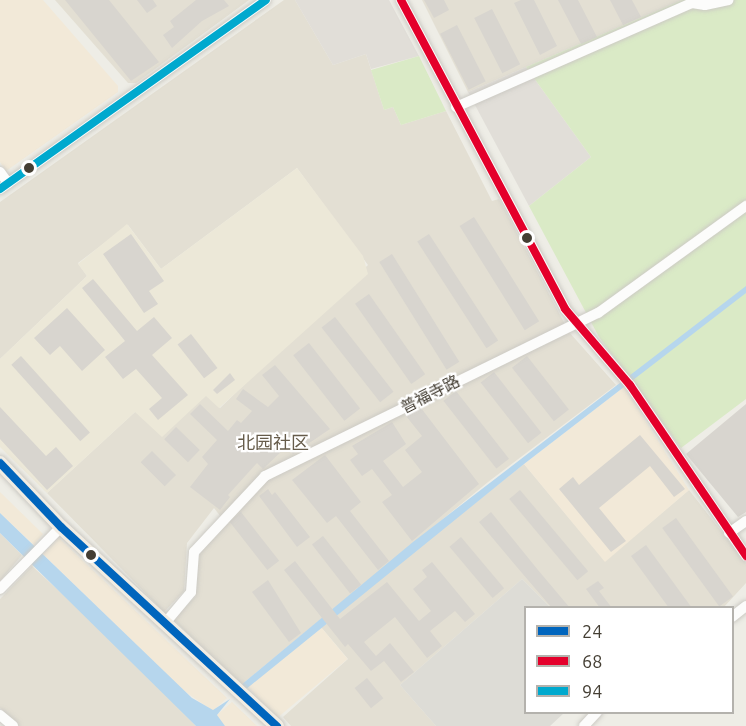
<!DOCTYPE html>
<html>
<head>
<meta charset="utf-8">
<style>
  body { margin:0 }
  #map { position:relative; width:746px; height:726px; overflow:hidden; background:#eeede6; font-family:Ubuntu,"Noto Sans SC",sans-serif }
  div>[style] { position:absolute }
  .residential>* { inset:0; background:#e3dfd3 }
  .commercial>* { inset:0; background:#f2e9d8; transform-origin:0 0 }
  .industrial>* { inset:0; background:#e1ded8 }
  .education>* { inset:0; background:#ece8d8 }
  .green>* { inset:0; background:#daeac6 }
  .parking>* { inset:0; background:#dddcd6 }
  .water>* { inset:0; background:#b6d6ed }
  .building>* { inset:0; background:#d8d5cf; transform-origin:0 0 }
  .roads { filter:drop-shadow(0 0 2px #cccac4) drop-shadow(0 0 2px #cccac4) }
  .minor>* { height:10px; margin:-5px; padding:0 5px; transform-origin:5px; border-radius:5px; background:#fcfcfb }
  .major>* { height:14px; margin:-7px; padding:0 7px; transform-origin:7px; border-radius:7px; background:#f1ece2 }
  .bus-1>* { height:8px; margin:-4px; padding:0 4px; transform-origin:4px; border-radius:4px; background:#0065bd }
  .bus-2>* { height:8px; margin:-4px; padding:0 4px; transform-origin:4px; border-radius:4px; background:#e4002b }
  .bus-3>* { height:8px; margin:-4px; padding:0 4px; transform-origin:4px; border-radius:4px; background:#00a9ce }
  .dots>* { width:16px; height:16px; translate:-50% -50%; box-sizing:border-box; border:3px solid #fff; border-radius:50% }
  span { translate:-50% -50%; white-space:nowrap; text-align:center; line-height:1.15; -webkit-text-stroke:4.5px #fff; paint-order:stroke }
  .street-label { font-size:16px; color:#443e33 }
  .neighbourhood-label { font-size:18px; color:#665c4b }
  .legend { position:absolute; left:524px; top:606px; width:210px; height:108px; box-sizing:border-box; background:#fff; border:2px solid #b4b2ad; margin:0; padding:8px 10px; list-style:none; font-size:18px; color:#443e33 }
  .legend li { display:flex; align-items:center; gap:12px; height:30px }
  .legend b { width:30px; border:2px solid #b4b2ad }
</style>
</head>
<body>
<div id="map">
  <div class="residential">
    <div style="clip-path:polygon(55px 0,249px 0,136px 83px,128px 83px)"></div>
    <div style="clip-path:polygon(284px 0,295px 0,333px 65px,366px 54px,384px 110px,393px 107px,401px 125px,446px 111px,492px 201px,499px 199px,569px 332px,616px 385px,488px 482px,241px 685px,173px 619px,196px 596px,194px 565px,221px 517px,214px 508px,187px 543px,184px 591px,164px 612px,47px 493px,135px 412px,206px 395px,220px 408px,368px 265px,297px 168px,161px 269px,128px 225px,78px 263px,87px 276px,0 359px,0 202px)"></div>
    <div style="clip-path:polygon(422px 0,682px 0,468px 92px)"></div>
    <div style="clip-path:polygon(524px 464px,605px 561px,689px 490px,746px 563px,746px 583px,724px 607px,550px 607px,522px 579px,400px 685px,436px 726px,291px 726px,283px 717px,348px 659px,320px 626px)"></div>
    <div style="clip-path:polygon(0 533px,22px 555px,0 581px)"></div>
    <div style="clip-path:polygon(32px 566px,108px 636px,196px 726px,19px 726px,0 708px,0 599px)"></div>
  </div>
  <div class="commercial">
    <div style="clip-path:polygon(0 0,43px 0,118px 86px,118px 92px,6px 171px,0 162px)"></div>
    <div style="clip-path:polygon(624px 387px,689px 490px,605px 562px,524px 464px)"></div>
    <div style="clip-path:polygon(0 492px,43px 534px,34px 545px,0 513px)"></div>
    <div style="clip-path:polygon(59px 538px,227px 698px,213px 711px,183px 690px,43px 554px)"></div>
    <div style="left:320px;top:626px;width:43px;height:94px;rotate:50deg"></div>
    <div style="clip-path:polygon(232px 702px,257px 726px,225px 726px,219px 721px,217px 715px)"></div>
  </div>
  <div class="industrial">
    <div style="clip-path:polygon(295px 0,389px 0,419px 56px,371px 69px,366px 54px,333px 65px)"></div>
    <div style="clip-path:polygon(526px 67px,591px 157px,529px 206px,468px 92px)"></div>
  </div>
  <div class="education">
    <div style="clip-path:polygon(297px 168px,363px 256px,368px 274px,219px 408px,206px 396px,162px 437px,135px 412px,47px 493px,0 447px,0 359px,87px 276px,78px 264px,127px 224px,161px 269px)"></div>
  </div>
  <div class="green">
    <div style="clip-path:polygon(682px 0,746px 0,746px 399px,681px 448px,599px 337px,529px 206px,591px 157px,526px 67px)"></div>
    <div style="clip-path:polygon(419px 56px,446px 111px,401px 125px,393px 107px,384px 110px,371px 70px)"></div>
  </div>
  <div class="parking">
    <div style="clip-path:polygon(522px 579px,550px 607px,526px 608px,526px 712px,564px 713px,550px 726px,436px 726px,400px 685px)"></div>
  </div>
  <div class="water">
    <div style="clip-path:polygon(746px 286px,746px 293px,524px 464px,245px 690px,241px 685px,413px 542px)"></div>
    <div style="clip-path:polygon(0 513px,192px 698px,213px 710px,230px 699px,217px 715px,225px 726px,196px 726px,0 533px)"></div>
  </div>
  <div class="building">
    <div style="clip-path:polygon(65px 0,109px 0,159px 62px,131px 81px)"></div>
    <div style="clip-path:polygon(137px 0,153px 0,157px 6px,147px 13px)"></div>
    <div style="clip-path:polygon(196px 0,224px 0,229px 6px,202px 21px,172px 48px,163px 35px,174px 27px,170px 21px)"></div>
    <div style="clip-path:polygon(424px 0,444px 0,449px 10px,434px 18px)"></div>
    <div style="clip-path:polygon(521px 0,534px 0,557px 46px,540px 55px,514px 3px)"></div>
    <div style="clip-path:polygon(558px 0,578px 0,597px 37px,581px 44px)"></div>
    <div style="clip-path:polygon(610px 0,632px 0,641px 17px,623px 25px)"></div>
    <div style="left:492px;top:9px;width:62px;height:20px;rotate:63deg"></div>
    <div style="left:457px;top:25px;width:63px;height:19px;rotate:63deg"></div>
    <div style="left:474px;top:217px;width:123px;height:17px;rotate:58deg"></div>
    <div style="clip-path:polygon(131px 234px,164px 281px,149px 291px,158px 304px,144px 313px,103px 254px)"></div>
    <div style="left:429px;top:234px;width:127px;height:14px;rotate:57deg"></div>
    <div style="left:392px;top:254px;width:127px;height:15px;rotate:58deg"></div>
    <div style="clip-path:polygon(93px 279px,137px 331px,154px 317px,172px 338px,152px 355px,188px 395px,158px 420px,149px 409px,162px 398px,136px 369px,123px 379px,105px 357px,125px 341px,82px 288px)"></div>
    <div style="left:369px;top:294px;width:98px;height:17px;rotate:55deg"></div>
    <div style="clip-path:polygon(67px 308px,105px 350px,82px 371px,60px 346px,50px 355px,34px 338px)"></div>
    <div style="left:335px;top:317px;width:95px;height:17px;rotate:52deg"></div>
    <div style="left:191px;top:334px;width:43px;height:17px;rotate:52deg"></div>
    <div style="left:309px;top:343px;width:83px;height:20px;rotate:52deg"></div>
    <div style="left:21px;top:356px;width:103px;height:13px;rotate:48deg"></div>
    <div style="left:527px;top:356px;width:68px;height:19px;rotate:52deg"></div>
    <div style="clip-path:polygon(275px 365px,330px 429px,293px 454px,286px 447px,263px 469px,257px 463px,228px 495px,230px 497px,220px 510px,190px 487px,208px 464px,202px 457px,217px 440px,190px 414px,200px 404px,228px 431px,237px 420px,241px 423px,252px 411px,236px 399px,243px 389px,268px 407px,279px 396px,262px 375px)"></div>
    <div style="left:494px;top:372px;width:77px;height:17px;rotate:52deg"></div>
    <div style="clip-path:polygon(230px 373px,235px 380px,217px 394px,213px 390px)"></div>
    <div style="left:456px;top:391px;width:86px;height:16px;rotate:52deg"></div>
    <div style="clip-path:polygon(746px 404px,746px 512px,738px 517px,686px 454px)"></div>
    <div style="clip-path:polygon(0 407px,46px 456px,56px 447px,73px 466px,47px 490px,0 439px)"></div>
    <div style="clip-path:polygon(421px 408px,479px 484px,412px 541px,382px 502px,392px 495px,372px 469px,362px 476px,350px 460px,358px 454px,352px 446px,392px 422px,406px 444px,383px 461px,403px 487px,422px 472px,405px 450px,422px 436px,406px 416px)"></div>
    <div style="left:176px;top:427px;width:33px;height:17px;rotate:44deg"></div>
    <div style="clip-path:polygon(640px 435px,685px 489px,674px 497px,650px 466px,599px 508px,626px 541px,611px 552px,559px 489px,573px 477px,579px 485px)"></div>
    <div style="left:152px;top:451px;width:34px;height:16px;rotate:45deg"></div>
    <div style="clip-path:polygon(325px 455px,361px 502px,350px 511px,389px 561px,378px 570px,336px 516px,327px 523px,292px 480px)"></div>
    <div style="clip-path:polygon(268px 489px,272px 495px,275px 492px,310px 537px,297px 547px,259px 496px)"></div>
    <div style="left:520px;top:490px;width:106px;height:14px;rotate:50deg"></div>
    <div style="left:241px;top:512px;width:62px;height:15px;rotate:52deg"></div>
    <div style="clip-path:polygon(491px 512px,538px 570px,570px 608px,552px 608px,522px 573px,479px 522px)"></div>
    <div style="left:676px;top:518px;width:97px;height:17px;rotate:54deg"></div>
    <div style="left:323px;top:536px;width:62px;height:14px;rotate:52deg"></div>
    <div style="left:461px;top:537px;width:67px;height:15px;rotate:50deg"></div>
    <div style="clip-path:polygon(646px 545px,692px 608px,669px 608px,631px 556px)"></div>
    <div style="clip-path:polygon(295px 561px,340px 619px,387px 582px,419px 621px,431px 611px,413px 589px,427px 577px,422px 570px,432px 562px,475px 614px,465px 622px,455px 611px,430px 631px,442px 646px,427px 658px,395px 617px,364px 642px,376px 656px,390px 643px,414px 672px,401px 682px,384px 661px,371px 671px,348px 644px,345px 647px,284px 570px)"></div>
    <div style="clip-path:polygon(268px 580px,301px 633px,289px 642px,252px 592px)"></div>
    <div style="clip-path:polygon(598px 581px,604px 588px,599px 591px,612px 608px,600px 608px,586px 589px)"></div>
    <div style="left:367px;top:678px;width:26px;height:16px;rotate:51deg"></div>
  </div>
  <div class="roads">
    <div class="minor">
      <div style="left:401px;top:0;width:350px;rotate:62deg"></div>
      <div style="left:565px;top:309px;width:100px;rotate:49.5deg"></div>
      <div style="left:630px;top:385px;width:207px;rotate:55.8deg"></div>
      <div style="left:456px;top:107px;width:258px;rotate:-23.8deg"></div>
      <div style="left:692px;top:3px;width:13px;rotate:9deg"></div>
      <div style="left:705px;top:5px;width:24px;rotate:-12deg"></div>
      <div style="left:0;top:172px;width:14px;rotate:54deg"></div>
      <div style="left:0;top:189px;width:326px;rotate:-35.4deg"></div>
      <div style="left:729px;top:533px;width:21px;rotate:-35deg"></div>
      <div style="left:0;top:589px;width:87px;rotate:-45.5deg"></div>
      <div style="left:732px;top:617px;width:18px;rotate:-38deg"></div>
      <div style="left:166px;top:622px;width:39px;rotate:-50deg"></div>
      <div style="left:191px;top:592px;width:40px;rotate:-85.7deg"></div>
      <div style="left:194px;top:552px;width:104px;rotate:-46.9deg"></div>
      <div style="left:265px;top:476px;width:371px;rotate:-26.1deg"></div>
      <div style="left:598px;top:313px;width:183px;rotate:-35.9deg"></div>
      <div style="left:0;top:715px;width:17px;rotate:40deg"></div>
      <div style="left:584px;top:726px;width:19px;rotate:-47deg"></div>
    </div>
    <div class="major">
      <div style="left:0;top:463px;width:88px;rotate:46.4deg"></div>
      <div style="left:61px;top:527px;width:294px;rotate:42.7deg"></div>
    </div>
  </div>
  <div class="bus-1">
    <div style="left:0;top:463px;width:88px;rotate:46.4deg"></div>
    <div style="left:61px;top:527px;width:294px;rotate:42.7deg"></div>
  </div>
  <div class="bus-2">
    <div style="left:401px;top:0;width:350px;rotate:62deg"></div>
    <div style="left:565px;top:309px;width:100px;rotate:49.5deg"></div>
    <div style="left:630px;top:385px;width:207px;rotate:55.8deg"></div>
  </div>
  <div class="bus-3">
    <div style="left:0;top:189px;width:326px;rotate:-35.4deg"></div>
  </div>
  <div class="dots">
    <div style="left:29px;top:168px;background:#443e33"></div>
    <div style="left:527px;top:238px;background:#443e33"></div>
    <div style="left:91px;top:555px;background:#443e33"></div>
  </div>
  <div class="street-label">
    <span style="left:430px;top:394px;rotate:-27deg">普福寺路</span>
  </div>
  <div class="neighbourhood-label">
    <span style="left:273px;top:442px">北园社区</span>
  </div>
  <ul class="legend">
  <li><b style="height:8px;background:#0065bd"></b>24</li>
  <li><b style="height:8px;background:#e4002b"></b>68</li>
  <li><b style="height:8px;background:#00a9ce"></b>94</li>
  </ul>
</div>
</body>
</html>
